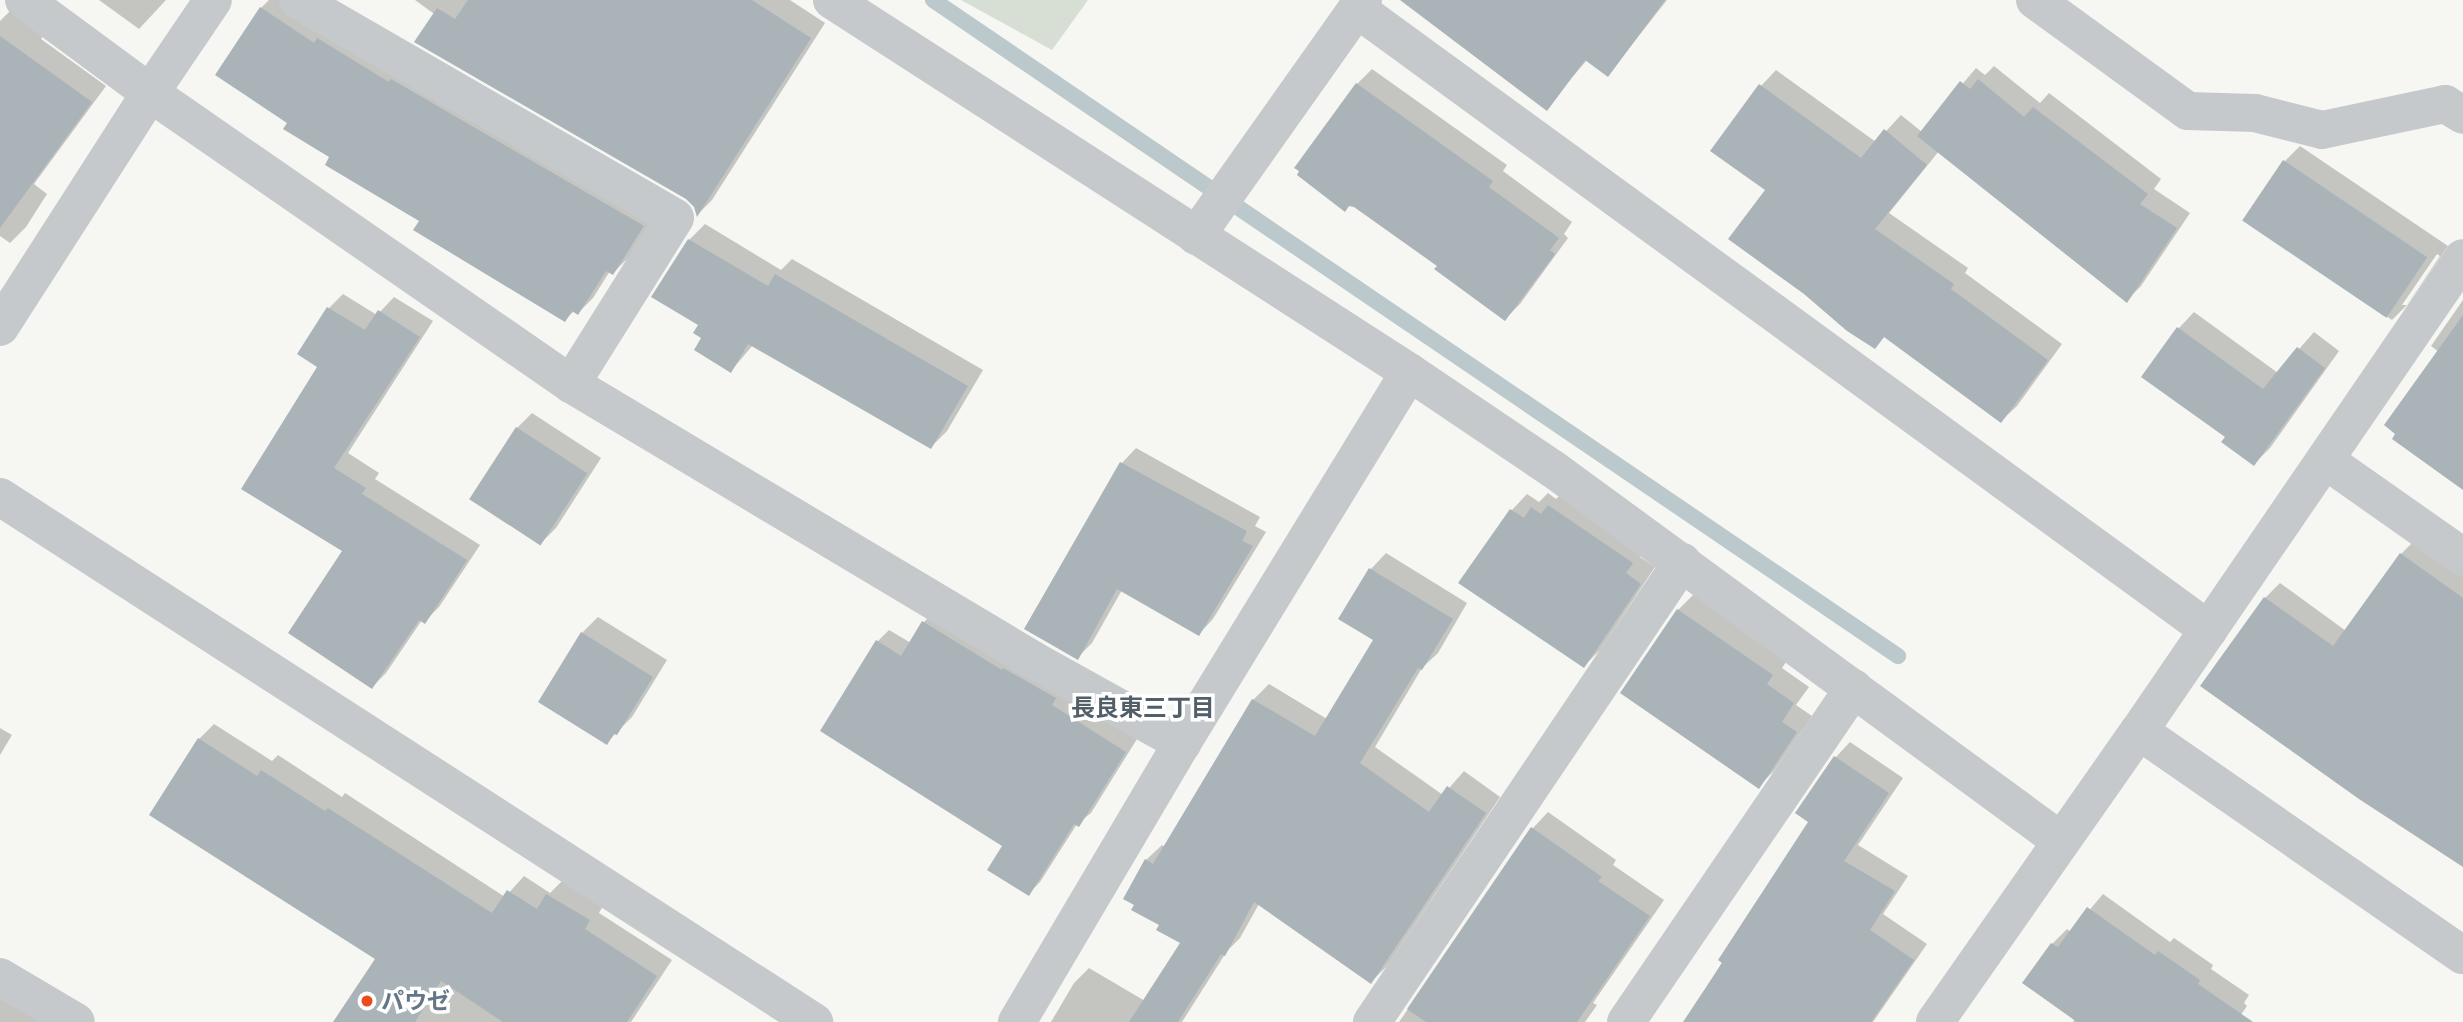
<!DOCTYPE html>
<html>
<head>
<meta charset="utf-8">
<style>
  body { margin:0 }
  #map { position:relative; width:2463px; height:1022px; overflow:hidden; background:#f6f6f2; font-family:Montserrat,"Noto Sans JP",sans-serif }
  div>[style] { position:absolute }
  .green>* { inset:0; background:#d7ded3 }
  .shadow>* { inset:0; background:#0003 }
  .stream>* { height:16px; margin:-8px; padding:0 8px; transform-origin:8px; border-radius:8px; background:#bbc8cc }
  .building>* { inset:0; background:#aab3b8; transform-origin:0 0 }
  .minor>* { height:38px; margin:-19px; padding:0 19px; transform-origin:19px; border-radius:19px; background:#c6c9cc }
  .tertiary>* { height:38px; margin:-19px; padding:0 19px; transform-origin:19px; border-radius:19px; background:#c6c9cc }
  .dots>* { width:19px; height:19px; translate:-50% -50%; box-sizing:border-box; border:4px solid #fff; border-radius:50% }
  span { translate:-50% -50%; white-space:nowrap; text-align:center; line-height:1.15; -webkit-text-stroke:7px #fff; paint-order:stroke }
  .poi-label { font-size:23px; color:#647685; font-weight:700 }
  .left { translate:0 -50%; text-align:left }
  .neighbourhood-label { font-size:24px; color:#525f69; font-weight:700 }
</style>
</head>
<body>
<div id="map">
  <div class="green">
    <div style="clip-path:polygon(961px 0,1088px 0,1052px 50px)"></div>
  </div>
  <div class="shadow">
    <div style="clip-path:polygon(99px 0,166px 0,139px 29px)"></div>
    <div style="clip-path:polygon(269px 0,287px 0,658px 210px,628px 258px,613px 273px,610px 271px,593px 298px,578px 313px,574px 311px,565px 320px,332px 157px,290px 123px,261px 8px)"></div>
    <div style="clip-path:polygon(415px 0,790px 0,825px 23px,712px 200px,698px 214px,695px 206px,687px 198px)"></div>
    <div style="clip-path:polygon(1408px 0,1667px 0,1608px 75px,1587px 60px,1546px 108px)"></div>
    <div style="clip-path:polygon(10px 11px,44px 35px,41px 39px,106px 86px,34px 184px,47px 194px,26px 227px,10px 243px,0 236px,0 21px)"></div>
    <div style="clip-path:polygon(1994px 66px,2040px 103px,2049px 93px,2161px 179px,2154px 189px,2190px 213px,2141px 286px,2126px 301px,1939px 151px,1889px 213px,1968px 268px,1965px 273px,2062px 344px,2017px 406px,2001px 421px,1885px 336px,1875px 347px,1767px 190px,1761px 86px,1776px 70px,1876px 142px,1901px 115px,1922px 132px,1976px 68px,1985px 75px)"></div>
    <div style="clip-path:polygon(1372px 69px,1507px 165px,1503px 171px,1572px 222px,1564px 234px,1568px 238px,1520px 304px,1505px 319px,1439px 265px,1350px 204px,1357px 84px)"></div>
    <div style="clip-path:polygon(evenodd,2300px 146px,2448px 246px,2408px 304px,2392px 320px,2244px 220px,2284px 162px,2300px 146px,2437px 254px,2440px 256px,2407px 305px,2402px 305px,2437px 254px)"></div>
    <div style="clip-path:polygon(705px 224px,781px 270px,792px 259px,983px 370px,947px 431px,931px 447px,753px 345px,731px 371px,704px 337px,700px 325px,653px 297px,689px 240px)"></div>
    <div style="clip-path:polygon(343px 294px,377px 315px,394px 297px,433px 321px,348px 453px,379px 473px,375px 479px,480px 545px,439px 607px,425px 621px,422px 620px,386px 673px,372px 687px,344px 551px,320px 367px,329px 308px)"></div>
    <div style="clip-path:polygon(2463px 300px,2463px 488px,2439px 352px,2431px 346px)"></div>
    <div style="clip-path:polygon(2194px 312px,2278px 373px,2314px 332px,2339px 351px,2270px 448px,2254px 464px,2228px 436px,2144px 376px,2179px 328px)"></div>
    <div style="clip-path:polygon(532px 413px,601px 458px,556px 528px,541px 543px,517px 428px)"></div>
    <div style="clip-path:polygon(1136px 448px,1260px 517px,1255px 526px,1266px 532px,1213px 619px,1199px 634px,1122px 590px,1092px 643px,1077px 658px,1027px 629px,1122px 463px)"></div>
    <div style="clip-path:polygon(1565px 490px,1647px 547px,1640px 557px,1655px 567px,1600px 650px,1584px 666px,1512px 510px,1527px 494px,1539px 502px,1548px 493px,1556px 499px)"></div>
    <div style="clip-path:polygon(2416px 539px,2463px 572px,2463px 867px,2265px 598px,2280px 583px,2346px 631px,2401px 554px)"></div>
    <div style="clip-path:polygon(1386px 553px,1467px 603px,1438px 653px,1422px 668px,1375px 747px,1443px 795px,1464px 771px,1500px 797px,1387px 966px,1371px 982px,1259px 904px,1240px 938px,1227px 951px,1182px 1022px,1051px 1022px,1074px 983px,1089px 968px,1145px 1001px,1183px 943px,1161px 924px,1146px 860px,1162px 845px,1165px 847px,1253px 700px,1269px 684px,1327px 719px,1375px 639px,1341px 618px,1371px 569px)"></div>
    <div style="clip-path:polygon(1694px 594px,1788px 659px,1782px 668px,1809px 687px,1796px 705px,1812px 716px,1774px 771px,1759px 786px,1623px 692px,1678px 610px)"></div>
    <div style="clip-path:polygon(936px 610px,1137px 739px,1091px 813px,1077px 824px,1040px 882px,1028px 894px,1005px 845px,877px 642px,889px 630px,911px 643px,924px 622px)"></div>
    <div style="clip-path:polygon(598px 617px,667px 660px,632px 717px,606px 743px,582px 633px)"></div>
    <div style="clip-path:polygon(214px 724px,272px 761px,278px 755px,342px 797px,345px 793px,505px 897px,524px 876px,550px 893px,563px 880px,604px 904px,599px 913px,672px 960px,631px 1022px,335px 1022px,377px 958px,199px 739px)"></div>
    <div style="clip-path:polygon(0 728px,12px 735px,0 755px)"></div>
    <div style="clip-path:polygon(1850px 742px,1903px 778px,1858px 845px,1908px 876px,1883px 914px,1927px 944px,1873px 1022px,1685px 1022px,1810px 821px,1835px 758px)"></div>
    <div style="clip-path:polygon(1548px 812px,1616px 860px,1613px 865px,1664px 900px,1593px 1003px,1597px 1005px,1585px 1022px,1399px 1022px,1533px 828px)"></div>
    <div style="clip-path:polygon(2103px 894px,2170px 942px,2174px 938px,2213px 965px,2211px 969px,2249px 995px,2244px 1003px,2247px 1006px,2236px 1022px,2073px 1022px,2075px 1019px,2052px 944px,2067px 929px,2071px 932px)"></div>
    <div style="clip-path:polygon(0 983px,52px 1022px,0 1022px)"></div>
  </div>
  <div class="stream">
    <div style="left:933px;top:0;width:1167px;rotate:34.21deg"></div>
  </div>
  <div class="building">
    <div style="clip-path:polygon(468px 0,752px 0,811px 38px,697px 217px,694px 207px,686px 199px,414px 42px,437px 8px,455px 19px)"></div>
    <div style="clip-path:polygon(1400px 0,1665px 0,1608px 77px,1585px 60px,1547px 111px)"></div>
    <div style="clip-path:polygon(260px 7px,314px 43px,317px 38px,389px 82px,391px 79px,644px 226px,613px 275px,606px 271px,578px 315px,572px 311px,565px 322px,413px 230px,419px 221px,325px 165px,329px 157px,283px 129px,287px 123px,215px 75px)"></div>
    <div style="clip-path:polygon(0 36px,92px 102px,0 228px)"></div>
    <div style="clip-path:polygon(1978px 79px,2024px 117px,2033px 107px,2148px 194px,2140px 204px,2177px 228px,2127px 303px,1917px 136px,1960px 81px,1970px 89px)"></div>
    <div style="clip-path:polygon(1356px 83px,1493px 181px,1489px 187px,1559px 238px,1550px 250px,1555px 254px,1505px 321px,1434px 269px,1437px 266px,1354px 207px,1349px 206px,1345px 212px,1297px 175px,1299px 171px,1294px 168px)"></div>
    <div style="clip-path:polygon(1759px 84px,1861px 158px,1884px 129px,1927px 165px,1875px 229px,1954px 284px,1951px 289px,2048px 360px,2001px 423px,1884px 337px,1875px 349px,1847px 331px,1804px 294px,1728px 239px,1765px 190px,1710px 151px)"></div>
    <div style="left:2283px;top:160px;width:174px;height:73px;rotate:34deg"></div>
    <div style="clip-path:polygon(688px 239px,768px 286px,775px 274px,968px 386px,931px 449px,748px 344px,731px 373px,694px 350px,701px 338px,693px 333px,698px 325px,651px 297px)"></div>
    <div style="clip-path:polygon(327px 307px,365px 330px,378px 310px,420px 337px,334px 468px,366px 488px,362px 494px,467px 560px,425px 624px,419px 620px,372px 689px,288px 633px,342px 551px,241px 489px,317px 367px,297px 354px)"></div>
    <div style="clip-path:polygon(2463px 315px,2463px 490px,2392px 439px,2395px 434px,2384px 425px)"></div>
    <div style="clip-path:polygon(2177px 327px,2263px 389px,2297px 347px,2325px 368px,2254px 466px,2221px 442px,2225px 437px,2141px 377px)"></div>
    <div style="left:516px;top:427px;width:85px;height:86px;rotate:33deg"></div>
    <div style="clip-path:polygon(1120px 462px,1247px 531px,1242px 541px,1253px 546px,1199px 636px,1117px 589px,1078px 660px,1024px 629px)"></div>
    <div style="clip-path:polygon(1548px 505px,1633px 563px,1626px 573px,1641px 584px,1584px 668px,1458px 583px,1510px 509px,1524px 518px,1531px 507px,1541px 514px)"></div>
    <div style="clip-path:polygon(2400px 553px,2463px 598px,2463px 867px,2359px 799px,2200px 686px,2264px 597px,2333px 646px)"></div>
    <div style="clip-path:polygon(1369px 568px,1453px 619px,1422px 670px,1418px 668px,1360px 763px,1429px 812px,1447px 786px,1486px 813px,1371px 984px,1254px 902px,1225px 956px,1221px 954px,1178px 1022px,1129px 1022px,1180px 943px,1156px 930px,1159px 925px,1131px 910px,1134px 905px,1123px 899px,1145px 859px,1153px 864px,1252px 699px,1315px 736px,1373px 640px,1338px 619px)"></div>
    <div style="clip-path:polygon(1677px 609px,1773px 675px,1767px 684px,1794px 703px,1782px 722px,1797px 732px,1759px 789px,1620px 693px)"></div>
    <div style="clip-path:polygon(922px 621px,1002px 670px,1003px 668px,1056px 698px,1052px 705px,1126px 752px,1079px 827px,1074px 824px,1029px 896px,987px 870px,1002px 846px,820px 731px,876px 640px,901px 656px)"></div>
    <div style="clip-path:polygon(581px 632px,653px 677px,617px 735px,614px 734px,607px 745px,538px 702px)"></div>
    <div style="clip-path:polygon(198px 738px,257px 776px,261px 770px,325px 811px,328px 808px,492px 913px,507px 890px,537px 909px,546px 894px,590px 920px,585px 929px,657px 976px,627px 1022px,503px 1022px,441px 981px,415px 1022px,333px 1022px,375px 959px,149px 815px)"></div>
    <div style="clip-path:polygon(1834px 756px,1889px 793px,1844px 861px,1895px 891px,1870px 930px,1914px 960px,1871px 1022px,1683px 1022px,1722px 963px,1718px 960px,1808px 822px,1795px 813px)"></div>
    <div style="clip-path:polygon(1531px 827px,1602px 877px,1598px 881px,1650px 916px,1577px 1022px,1426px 1022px,1407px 1009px)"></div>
    <div style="clip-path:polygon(2087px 907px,2155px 955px,2158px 951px,2200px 980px,2198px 984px,2253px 1022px,2077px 1022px,2022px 983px,2051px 943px,2058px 947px)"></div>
  </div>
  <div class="minor">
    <div style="left:298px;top:0;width:435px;rotate:30deg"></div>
    <div style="left:675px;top:218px;width:196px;rotate:122.1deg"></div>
    <div style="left:832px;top:0;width:687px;rotate:32.81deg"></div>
    <div style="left:1409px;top:372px;width:174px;rotate:34deg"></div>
    <div style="left:1553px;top:469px;width:630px;rotate:36.21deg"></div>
    <div style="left:2035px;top:0;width:189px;rotate:36deg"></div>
    <div style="left:2188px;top:111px;width:67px;rotate:1.7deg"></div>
    <div style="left:2255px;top:113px;width:69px;rotate:14.2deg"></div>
    <div style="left:2322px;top:130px;width:126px;rotate:-11.9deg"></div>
    <div style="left:2445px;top:104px;width:21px;rotate:31deg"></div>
    <div style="left:1357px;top:9px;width:1054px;rotate:36.09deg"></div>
    <div style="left:1196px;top:236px;width:289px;rotate:-54.7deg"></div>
    <div style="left:0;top:327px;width:278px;rotate:-57.3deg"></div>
    <div style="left:150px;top:93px;width:512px;rotate:34.65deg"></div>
    <div style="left:571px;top:384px;width:538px;rotate:30.85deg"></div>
    <div style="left:1033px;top:660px;width:171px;rotate:29.1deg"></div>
    <div style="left:2325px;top:460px;width:169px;rotate:35.1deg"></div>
    <div style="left:0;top:497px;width:969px;rotate:32.82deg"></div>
    <div style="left:2139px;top:731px;width:394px;rotate:34.7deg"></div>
    <div style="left:0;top:977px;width:88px;rotate:30.6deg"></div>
    <div style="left:1017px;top:1022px;width:324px;rotate:-59.4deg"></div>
    <div style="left:1182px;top:743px;width:435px;rotate:-58.5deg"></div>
    <div style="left:1372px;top:1022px;width:555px;rotate:-56.02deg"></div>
    <div style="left:1626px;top:1022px;width:404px;rotate:-55.7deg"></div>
    <div style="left:1935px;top:1022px;width:355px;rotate:-55deg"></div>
    <div style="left:2139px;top:731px;width:573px;rotate:-55.59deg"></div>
  </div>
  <div class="tertiary">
    <div style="left:24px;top:0;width:157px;rotate:36.4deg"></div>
    <div style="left:150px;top:93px;width:112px;rotate:-55.9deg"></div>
  </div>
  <div class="dots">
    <div style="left:367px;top:1001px;background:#ea4c1e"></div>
  </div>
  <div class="poi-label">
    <span class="left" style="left:381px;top:1001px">パウゼ</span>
  </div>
  <div class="neighbourhood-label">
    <span style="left:1143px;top:708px">長良東三丁目</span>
  </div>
</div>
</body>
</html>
